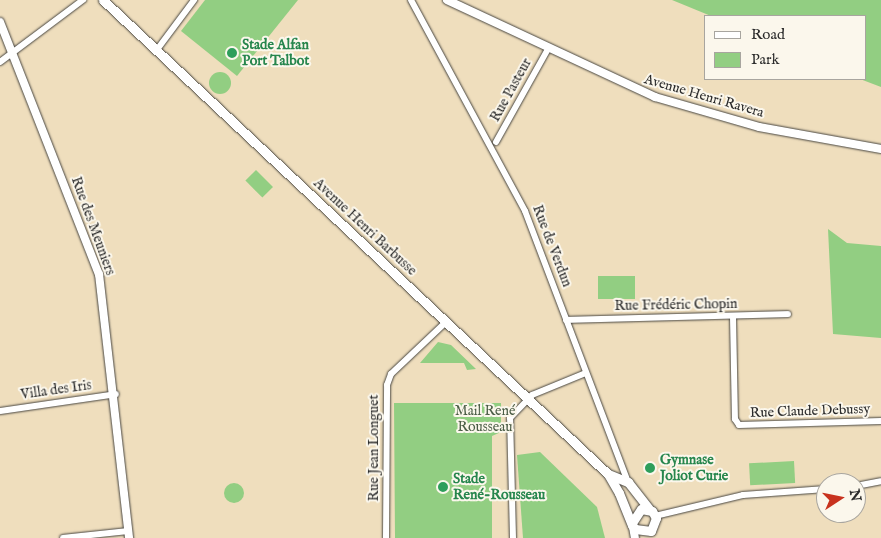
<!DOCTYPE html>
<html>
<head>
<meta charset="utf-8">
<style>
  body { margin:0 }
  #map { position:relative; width:881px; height:538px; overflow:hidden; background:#efdebd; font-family:"IM FELL English",serif }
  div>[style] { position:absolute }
  .green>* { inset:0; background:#92ce82; transform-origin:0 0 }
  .round { border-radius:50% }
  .roads { filter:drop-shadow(0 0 1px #484641) drop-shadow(0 0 1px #484641) }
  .minor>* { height:6px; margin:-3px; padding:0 3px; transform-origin:3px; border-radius:3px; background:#fff }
  .tertiary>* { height:8px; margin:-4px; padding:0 4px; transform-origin:4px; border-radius:4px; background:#fff }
  .secondary>* { height:9px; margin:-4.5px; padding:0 4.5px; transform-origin:4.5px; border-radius:4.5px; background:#fff }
  .dots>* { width:14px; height:14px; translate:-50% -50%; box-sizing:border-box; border:2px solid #fbf7ec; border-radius:50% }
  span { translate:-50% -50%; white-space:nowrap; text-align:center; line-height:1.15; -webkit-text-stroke:4px #fbf7ec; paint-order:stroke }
  .leisure-label { font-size:14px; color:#27864d; font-weight:700 }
  .left { translate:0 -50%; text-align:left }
  .street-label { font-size:14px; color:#2b2b2b }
  .park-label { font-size:14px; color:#4a5c45 }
  .legend { position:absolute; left:704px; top:15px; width:162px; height:65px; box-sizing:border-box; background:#fbf7ec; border:1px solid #a8a59f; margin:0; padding:6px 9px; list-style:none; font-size:15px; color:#2b2b2b }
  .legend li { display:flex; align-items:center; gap:10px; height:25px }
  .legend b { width:25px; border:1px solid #a8a59f }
  .north { position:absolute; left:816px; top:473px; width:50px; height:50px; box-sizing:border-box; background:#fbf7ec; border:1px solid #a8a59f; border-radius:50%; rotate:79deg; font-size:14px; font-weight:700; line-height:20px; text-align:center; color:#2b2b2b }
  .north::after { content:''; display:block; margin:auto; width:18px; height:22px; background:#c8321e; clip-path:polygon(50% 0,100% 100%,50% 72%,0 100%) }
</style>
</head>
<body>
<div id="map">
  <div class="green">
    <div style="clip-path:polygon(205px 0,298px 0,237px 76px,181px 31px)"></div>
    <div style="clip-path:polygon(672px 0,881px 0,881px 87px,860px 79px,865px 79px,865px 16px,711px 16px)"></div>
    <div class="round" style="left:209px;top:72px;width:22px;height:22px"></div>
    <div style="left:256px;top:170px;width:24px;height:15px;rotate:45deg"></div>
    <div style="clip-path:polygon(828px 229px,847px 243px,881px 246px,881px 338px,833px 334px)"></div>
    <div style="left:635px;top:276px;width:23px;height:37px;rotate:90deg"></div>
    <div style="clip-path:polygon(438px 342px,451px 345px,476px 369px,467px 370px,464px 363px,420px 363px)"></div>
    <div style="clip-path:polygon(394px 403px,501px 403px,501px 432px,492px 436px,492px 538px,395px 538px)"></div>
    <div style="clip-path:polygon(540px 452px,597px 507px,605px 538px,523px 538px,517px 455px)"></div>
    <div style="left:794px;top:461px;width:22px;height:45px;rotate:87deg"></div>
    <div class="round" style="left:224px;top:483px;width:20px;height:20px"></div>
  </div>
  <div class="roads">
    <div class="minor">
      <div style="left:411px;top:0;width:240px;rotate:61.6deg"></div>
      <div style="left:525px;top:211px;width:290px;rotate:69.2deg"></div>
      <div style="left:156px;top:51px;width:64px;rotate:-53.3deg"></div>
      <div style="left:0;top:62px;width:104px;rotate:-36.8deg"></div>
      <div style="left:496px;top:142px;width:107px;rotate:-60.8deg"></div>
      <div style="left:733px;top:317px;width:102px;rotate:88.9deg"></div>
      <div style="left:735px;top:419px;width:7px;rotate:56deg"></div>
      <div style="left:739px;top:425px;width:142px;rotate:-1.6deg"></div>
      <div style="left:566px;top:320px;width:222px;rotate:-1.5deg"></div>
      <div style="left:0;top:411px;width:117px;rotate:-8.3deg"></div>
      <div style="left:856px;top:486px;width:25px;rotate:-11deg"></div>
      <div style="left:655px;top:516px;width:90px;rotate:-13.4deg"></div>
      <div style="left:743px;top:495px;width:83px;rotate:-4.1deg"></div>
      <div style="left:63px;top:538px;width:65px;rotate:-6.1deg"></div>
      <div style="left:386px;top:538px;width:153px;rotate:-89.6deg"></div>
      <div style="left:387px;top:385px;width:12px;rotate:-70deg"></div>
      <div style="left:391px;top:374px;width:76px;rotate:-43.4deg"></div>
      <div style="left:513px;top:538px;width:120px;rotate:-91.4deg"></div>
      <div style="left:510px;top:418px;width:32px;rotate:-46deg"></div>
      <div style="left:532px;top:395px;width:58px;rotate:-22.2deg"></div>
    </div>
    <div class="tertiary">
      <div style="left:447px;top:0;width:230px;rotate:25deg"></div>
      <div style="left:655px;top:97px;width:108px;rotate:16.1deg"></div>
      <div style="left:759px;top:127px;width:124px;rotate:10.2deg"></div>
      <div style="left:0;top:22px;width:271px;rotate:68.6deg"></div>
      <div style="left:99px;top:274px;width:266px;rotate:83.5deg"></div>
      <div style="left:633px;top:527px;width:11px;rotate:80deg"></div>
    </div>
    <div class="secondary">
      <div style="left:103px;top:0;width:693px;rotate:43.19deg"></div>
      <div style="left:608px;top:474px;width:22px;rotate:60deg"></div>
      <div style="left:619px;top:493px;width:35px;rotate:68deg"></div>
      <div style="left:632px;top:525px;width:5px;rotate:53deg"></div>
      <div style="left:635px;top:529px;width:16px;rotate:7deg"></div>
      <div style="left:651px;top:531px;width:14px;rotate:-69deg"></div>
      <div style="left:656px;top:518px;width:8px;rotate:-120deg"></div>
      <div style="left:652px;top:511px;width:11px;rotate:-170deg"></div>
      <div style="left:641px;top:509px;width:17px;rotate:123deg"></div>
      <div style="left:608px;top:474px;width:22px;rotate:22deg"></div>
      <div style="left:628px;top:482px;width:34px;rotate:52deg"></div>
    </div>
  </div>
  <div class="dots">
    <div style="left:232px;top:53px;background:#2e9e5b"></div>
    <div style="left:650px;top:468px;background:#2e9e5b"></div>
    <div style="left:443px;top:487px;background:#2e9e5b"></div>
  </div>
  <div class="leisure-label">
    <span class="left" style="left:242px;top:53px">Stade Alfan<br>Port Talbot</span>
    <span class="left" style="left:660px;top:468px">Gymnase<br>Joliot Curie</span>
    <span class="left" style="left:453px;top:487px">Stade<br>René-Rousseau</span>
  </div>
  <div class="street-label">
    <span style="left:511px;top:90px;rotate:-61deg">Rue Pasteur</span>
    <span style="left:704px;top:96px;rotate:16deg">Avenue Henri Ravera</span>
    <span style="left:93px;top:226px;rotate:70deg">Rue des Meuniers</span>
    <span style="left:365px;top:227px;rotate:43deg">Avenue Henri Barbusse</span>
    <span style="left:552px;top:246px;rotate:69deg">Rue de Verdun</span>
    <span style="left:676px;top:305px;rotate:-1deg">Rue Frédéric Chopin</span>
    <span style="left:56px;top:390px;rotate:-8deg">Villa des Iris</span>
    <span style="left:810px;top:411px;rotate:-2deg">Rue Claude Debussy</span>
    <span style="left:374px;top:448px;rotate:-90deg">Rue Jean Longuet</span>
  </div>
  <div class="park-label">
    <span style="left:485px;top:419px">Mail René<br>Rousseau</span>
  </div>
  <ul class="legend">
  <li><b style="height:6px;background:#fff"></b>Road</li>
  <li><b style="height:14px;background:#92ce82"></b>Park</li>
  </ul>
  <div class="north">N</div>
</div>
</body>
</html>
